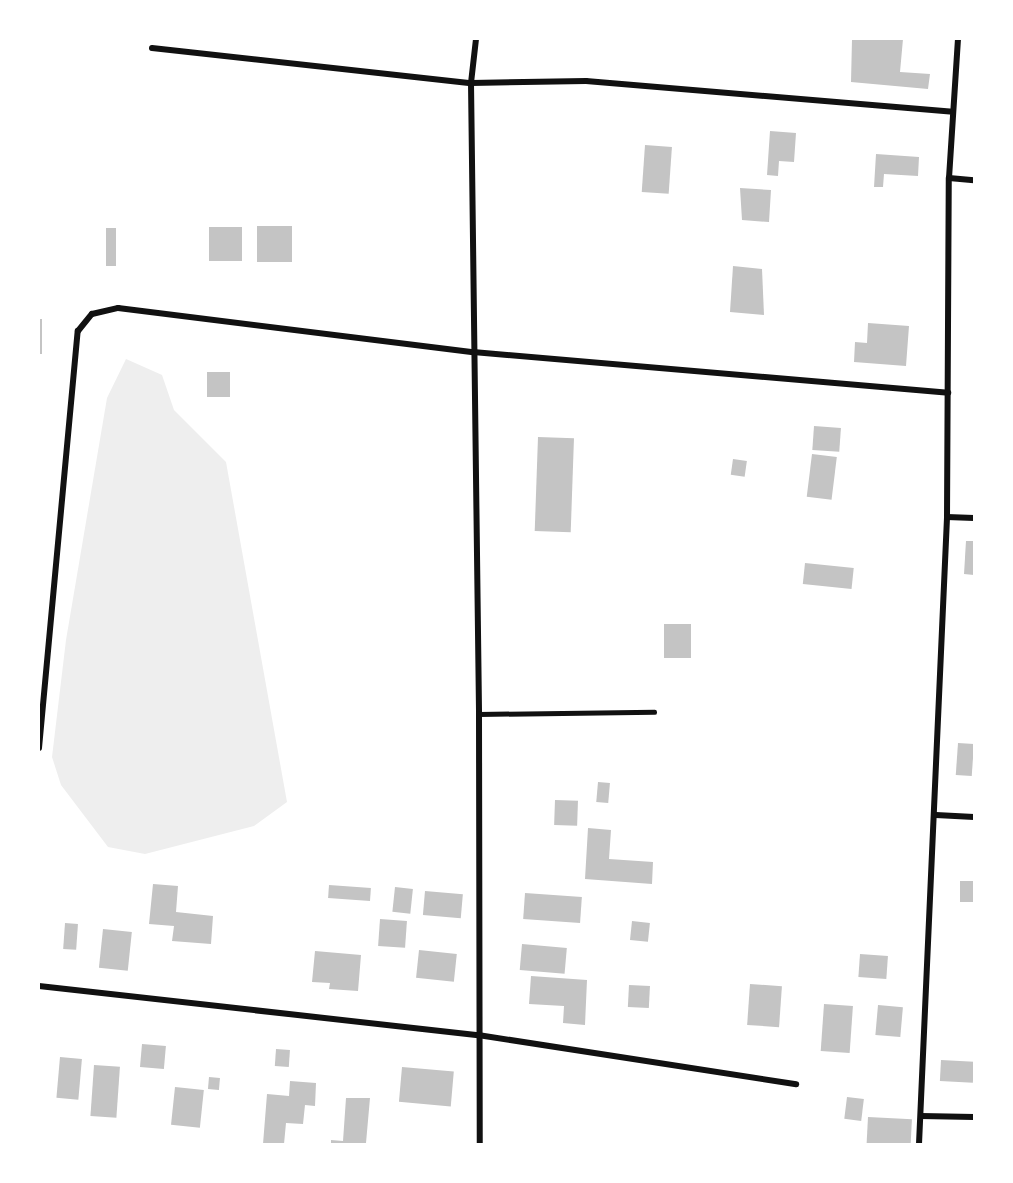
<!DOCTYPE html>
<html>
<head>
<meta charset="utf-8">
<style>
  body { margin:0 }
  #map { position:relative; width:1013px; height:1183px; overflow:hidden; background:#fff; font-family:Commissioner,sans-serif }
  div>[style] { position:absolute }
  .green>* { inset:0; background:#eee }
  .building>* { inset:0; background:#c4c4c4; transform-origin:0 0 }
  .service>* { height:4.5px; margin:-2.25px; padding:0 2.25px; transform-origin:2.25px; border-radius:2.25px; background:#111 }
  .minor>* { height:6px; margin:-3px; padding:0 3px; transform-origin:3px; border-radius:3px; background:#111 }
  span { translate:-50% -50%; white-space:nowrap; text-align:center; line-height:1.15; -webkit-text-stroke:4.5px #fff; paint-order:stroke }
  .frame { position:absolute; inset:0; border:40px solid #fff; pointer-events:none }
</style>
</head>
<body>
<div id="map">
  <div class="green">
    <div style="clip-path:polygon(126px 359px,162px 375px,174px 410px,226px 462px,287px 802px,254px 826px,145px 854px,108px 847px,61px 785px,52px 757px,66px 640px,107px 398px)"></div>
  </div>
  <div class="building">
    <div style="clip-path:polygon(852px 39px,903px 39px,900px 72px,930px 74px,928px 89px,851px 82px)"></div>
    <div style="clip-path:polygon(770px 131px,796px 133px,794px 162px,779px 161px,778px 176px,767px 175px)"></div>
    <div style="left:645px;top:145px;width:27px;height:47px;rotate:4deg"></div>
    <div style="clip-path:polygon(876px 154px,919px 157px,918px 176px,884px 174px,883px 187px,874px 187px)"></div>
    <div style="clip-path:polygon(740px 188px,771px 190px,769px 222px,742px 220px)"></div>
    <div style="left:257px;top:226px;width:35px;height:36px"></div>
    <div style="left:209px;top:227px;width:33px;height:34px"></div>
    <div style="left:106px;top:228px;width:10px;height:38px"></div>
    <div style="clip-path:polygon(733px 266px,762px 269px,764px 315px,730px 312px)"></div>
    <div style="left:39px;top:319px;width:3px;height:35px"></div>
    <div style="clip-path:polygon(868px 323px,909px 326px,906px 366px,854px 362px,855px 342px,867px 343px)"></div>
    <div style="left:207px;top:372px;width:23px;height:25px"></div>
    <div style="left:814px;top:426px;width:27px;height:24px;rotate:4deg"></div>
    <div style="left:538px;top:437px;width:36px;height:94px;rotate:2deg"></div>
    <div style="left:812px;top:454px;width:25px;height:43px;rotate:7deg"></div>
    <div style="left:733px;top:459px;width:14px;height:16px;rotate:8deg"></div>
    <div style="clip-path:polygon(966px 541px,974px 541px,974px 575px,964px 574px)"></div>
    <div style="left:805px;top:563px;width:49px;height:21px;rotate:6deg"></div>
    <div style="left:664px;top:624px;width:27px;height:34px"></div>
    <div style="left:958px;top:743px;width:16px;height:32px;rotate:4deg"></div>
    <div style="left:598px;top:782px;width:12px;height:20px;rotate:5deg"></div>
    <div style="left:555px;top:800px;width:23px;height:25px;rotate:2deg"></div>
    <div style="clip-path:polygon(588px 828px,611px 830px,609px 859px,653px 862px,652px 884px,585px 879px)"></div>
    <div style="left:960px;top:881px;width:14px;height:21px"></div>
    <div style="clip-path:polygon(153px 884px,178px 886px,176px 912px,213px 916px,211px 944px,172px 941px,174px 926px,149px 924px)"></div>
    <div style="left:329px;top:885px;width:42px;height:13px;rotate:4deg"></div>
    <div style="left:395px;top:887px;width:18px;height:25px;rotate:6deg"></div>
    <div style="left:425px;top:891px;width:38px;height:24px;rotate:5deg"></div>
    <div style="left:525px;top:893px;width:57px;height:26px;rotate:4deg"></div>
    <div style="left:380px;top:919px;width:27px;height:27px;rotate:4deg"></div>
    <div style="left:632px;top:921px;width:18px;height:19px;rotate:6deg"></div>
    <div style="left:65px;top:923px;width:13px;height:26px;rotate:4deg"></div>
    <div style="left:103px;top:929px;width:29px;height:39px;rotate:6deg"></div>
    <div style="left:522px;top:944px;width:45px;height:26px;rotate:5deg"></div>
    <div style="left:419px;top:950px;width:38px;height:28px;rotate:6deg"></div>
    <div style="clip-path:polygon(315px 951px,361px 955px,358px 991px,329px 989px,330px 983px,312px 982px)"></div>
    <div style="left:860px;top:954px;width:28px;height:23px;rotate:4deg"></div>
    <div style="clip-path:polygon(531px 976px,587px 980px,585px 1025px,563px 1023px,564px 1006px,529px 1004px)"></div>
    <div style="left:750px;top:984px;width:32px;height:41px;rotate:4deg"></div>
    <div style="left:629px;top:985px;width:21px;height:22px;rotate:3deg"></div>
    <div style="left:824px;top:1004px;width:29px;height:47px;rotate:4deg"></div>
    <div style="left:878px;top:1005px;width:25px;height:30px;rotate:5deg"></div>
    <div style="left:142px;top:1044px;width:24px;height:23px;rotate:5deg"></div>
    <div style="left:276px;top:1049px;width:14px;height:17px;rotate:4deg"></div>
    <div style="left:60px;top:1057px;width:22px;height:41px;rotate:5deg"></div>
    <div style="left:941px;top:1060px;width:33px;height:21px;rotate:3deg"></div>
    <div style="left:94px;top:1065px;width:26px;height:51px;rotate:4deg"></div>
    <div style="left:402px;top:1067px;width:52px;height:35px;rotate:5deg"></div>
    <div style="left:209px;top:1077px;width:11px;height:12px;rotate:5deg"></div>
    <div style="clip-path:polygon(290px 1081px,316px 1083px,315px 1106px,305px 1105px,303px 1124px,286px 1123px,284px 1144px,263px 1144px,267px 1094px,289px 1096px)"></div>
    <div style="left:175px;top:1087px;width:29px;height:38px;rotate:6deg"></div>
    <div style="left:847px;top:1097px;width:17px;height:22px;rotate:7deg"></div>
    <div style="clip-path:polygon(346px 1098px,370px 1098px,366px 1143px,331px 1144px,331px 1140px,343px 1141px)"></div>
    <div style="left:868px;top:1117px;width:44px;height:27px;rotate:3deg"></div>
  </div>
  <div class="service">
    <div style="left:479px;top:714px;width:175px;rotate:-0.7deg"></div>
  </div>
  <div class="minor">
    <div style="left:476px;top:39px;width:44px;rotate:96.5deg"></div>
    <div style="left:471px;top:83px;width:631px;rotate:89.27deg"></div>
    <div style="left:479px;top:714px;width:430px;rotate:89.9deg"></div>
    <div style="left:152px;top:48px;width:321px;rotate:6.3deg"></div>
    <div style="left:471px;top:83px;width:115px;rotate:-1deg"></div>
    <div style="left:586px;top:81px;width:368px;rotate:4.8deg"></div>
    <div style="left:949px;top:178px;width:25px;rotate:5deg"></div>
    <div style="left:947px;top:517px;width:27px;rotate:2deg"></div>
    <div style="left:39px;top:748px;width:419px;rotate:-84.7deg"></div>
    <div style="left:78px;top:331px;width:22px;rotate:-51deg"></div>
    <div style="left:92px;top:314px;width:27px;rotate:-13deg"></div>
    <div style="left:118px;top:308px;width:358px;rotate:7.1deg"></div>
    <div style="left:473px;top:352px;width:477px;rotate:4.9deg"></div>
    <div style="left:936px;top:815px;width:38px;rotate:3deg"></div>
    <div style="left:39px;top:986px;width:442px;rotate:6.4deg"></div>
    <div style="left:478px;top:1035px;width:322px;rotate:8.8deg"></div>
    <div style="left:921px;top:1116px;width:53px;rotate:1.1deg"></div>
    <div style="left:919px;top:1144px;width:628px;rotate:-87.44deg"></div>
    <div style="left:947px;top:517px;width:339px;rotate:-89.7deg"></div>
    <div style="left:949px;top:178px;width:139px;rotate:-86.3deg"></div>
  </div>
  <div class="frame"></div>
</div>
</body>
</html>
